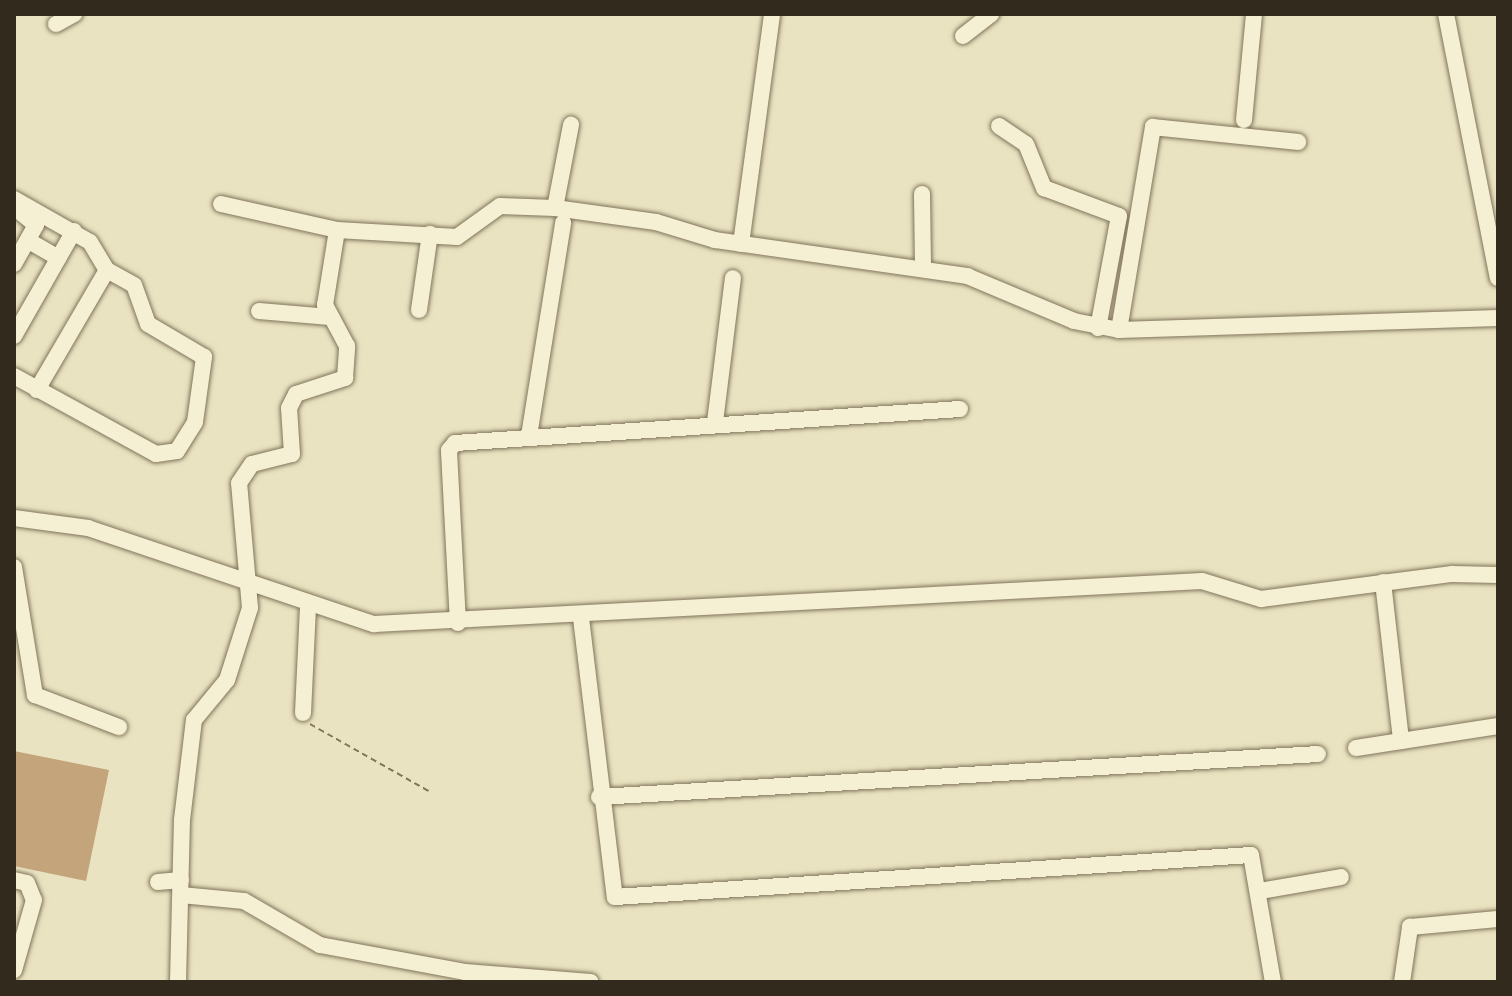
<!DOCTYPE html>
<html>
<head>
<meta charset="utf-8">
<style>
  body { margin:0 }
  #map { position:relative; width:1512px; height:996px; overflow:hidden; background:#e9e3c1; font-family:"PT Serif",serif }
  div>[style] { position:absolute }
  .building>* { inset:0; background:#c4a47a }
  .path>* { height:2px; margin-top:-1px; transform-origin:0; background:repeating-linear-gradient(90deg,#81745a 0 6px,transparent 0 10px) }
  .roads { filter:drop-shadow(0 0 2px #81745a) drop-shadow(0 0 2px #81745a) }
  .minor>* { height:16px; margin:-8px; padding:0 8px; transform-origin:8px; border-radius:8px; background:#f5f0d3 }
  span { translate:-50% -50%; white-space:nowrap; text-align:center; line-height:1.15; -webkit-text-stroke:6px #f1ecd0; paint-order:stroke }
  .frame { position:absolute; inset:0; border:16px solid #322a1d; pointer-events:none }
</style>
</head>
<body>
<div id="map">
  <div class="building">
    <div style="clip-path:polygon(14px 751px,109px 770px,86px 881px,14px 866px)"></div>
  </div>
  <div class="path">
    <div style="left:310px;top:724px;width:138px;rotate:29.5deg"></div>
  </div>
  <div class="roads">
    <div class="minor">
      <div style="left:1446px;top:14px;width:269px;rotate:78.9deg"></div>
      <div style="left:56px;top:24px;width:21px;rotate:-29deg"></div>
      <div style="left:963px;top:36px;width:36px;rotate:-38deg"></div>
      <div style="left:1244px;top:120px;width:106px;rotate:-84.6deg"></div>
      <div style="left:999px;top:126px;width:32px;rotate:34deg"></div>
      <div style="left:1026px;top:144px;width:48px;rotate:67.8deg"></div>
      <div style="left:1044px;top:188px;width:80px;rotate:20.5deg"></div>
      <div style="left:1119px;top:216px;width:114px;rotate:100.6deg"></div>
      <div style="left:922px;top:194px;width:73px;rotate:89.2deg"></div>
      <div style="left:14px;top:199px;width:87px;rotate:29.5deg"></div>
      <div style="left:90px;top:242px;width:33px;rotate:59deg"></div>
      <div style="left:107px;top:270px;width:139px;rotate:120.3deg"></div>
      <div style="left:221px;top:204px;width:119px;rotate:12.6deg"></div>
      <div style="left:555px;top:208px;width:85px;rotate:-79.1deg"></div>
      <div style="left:29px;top:241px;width:34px;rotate:30deg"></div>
      <div style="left:741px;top:244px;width:232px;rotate:-82.3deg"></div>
      <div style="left:14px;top:264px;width:45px;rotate:-60.6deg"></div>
      <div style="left:36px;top:225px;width:22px;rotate:-141deg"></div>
      <div style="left:419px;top:310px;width:77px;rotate:-81.8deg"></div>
      <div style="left:259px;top:311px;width:71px;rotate:4.8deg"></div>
      <div style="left:1119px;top:330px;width:206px;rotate:-80.5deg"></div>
      <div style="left:1153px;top:127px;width:146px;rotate:5.9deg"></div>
      <div style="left:14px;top:336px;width:121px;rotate:-60.3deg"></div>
      <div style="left:14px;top:376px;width:162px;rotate:28.8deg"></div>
      <div style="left:156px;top:454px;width:21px;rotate:-8deg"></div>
      <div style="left:177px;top:451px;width:34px;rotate:-58deg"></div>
      <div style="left:195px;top:422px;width:66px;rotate:-82.1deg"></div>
      <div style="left:204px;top:357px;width:65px;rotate:-149.5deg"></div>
      <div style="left:148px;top:324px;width:41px;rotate:-109.7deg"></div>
      <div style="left:134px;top:285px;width:31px;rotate:-151deg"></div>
      <div style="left:715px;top:422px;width:145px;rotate:-82.9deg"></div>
      <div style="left:529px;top:436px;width:216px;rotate:-80.9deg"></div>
      <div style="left:14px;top:518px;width:75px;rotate:7.7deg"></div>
      <div style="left:88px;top:528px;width:302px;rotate:18.6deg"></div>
      <div style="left:374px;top:624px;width:829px;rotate:-2.97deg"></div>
      <div style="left:1202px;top:581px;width:62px;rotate:17deg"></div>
      <div style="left:1261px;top:599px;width:193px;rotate:-7.5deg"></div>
      <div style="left:1452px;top:574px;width:46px;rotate:1.2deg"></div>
      <div style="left:14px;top:567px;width:130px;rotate:80.7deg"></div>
      <div style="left:35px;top:695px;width:90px;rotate:20.9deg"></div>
      <div style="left:1383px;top:582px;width:160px;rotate:83.5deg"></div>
      <div style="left:581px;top:618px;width:281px;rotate:83.1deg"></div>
      <div style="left:615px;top:897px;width:637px;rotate:-3.78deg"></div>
      <div style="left:1251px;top:855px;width:129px;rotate:80.2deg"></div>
      <div style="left:458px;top:623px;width:173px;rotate:-93deg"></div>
      <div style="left:449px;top:450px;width:9px;rotate:-49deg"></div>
      <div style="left:455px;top:443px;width:506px;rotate:-3.85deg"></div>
      <div style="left:303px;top:713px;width:105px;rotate:-87.3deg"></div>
      <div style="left:1356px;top:748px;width:144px;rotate:-8.8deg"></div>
      <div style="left:599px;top:797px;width:720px;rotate:-3.42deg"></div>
      <div style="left:14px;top:880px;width:13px;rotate:13deg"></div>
      <div style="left:27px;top:883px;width:18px;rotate:68deg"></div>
      <div style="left:34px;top:900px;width:73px;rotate:105.9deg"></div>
      <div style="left:158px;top:882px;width:23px;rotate:-5deg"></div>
      <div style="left:1260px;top:891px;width:82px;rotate:-9.8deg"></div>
      <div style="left:181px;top:895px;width:63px;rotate:5.4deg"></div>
      <div style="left:244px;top:901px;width:88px;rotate:30.1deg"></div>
      <div style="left:320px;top:945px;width:147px;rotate:10.5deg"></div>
      <div style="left:465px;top:972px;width:126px;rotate:4.5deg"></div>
      <div style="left:178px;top:982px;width:162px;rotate:-88.6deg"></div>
      <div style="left:182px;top:820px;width:101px;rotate:-83.2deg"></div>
      <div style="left:194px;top:720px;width:52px;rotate:-50.5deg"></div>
      <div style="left:227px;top:680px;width:76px;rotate:-72.3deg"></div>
      <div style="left:250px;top:608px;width:125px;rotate:-95deg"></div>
      <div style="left:239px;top:483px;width:23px;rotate:-56deg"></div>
      <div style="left:252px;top:464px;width:41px;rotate:-14deg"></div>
      <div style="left:292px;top:454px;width:46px;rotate:-93.7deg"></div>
      <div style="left:289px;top:408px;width:16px;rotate:-63deg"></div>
      <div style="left:296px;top:394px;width:52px;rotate:-18.1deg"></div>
      <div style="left:345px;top:378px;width:32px;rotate:-86deg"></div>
      <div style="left:347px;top:346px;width:47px;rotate:-118.2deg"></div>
      <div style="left:325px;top:305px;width:76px;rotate:-80.9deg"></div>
      <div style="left:337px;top:230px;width:120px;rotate:3.3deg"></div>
      <div style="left:457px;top:237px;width:53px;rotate:-35.8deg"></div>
      <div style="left:500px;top:206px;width:55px;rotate:2.1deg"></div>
      <div style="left:555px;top:208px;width:102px;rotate:7.9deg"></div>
      <div style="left:656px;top:222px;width:62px;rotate:17deg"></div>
      <div style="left:715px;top:240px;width:255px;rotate:8.1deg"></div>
      <div style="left:967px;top:276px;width:116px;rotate:22.8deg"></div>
      <div style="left:1074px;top:321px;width:46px;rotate:11.3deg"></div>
      <div style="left:1119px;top:330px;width:379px;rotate:-1.8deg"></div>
      <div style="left:1402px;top:982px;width:56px;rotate:-81.7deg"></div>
      <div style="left:1410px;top:927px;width:88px;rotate:-5.2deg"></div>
    </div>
  </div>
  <div class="frame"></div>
</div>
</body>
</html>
